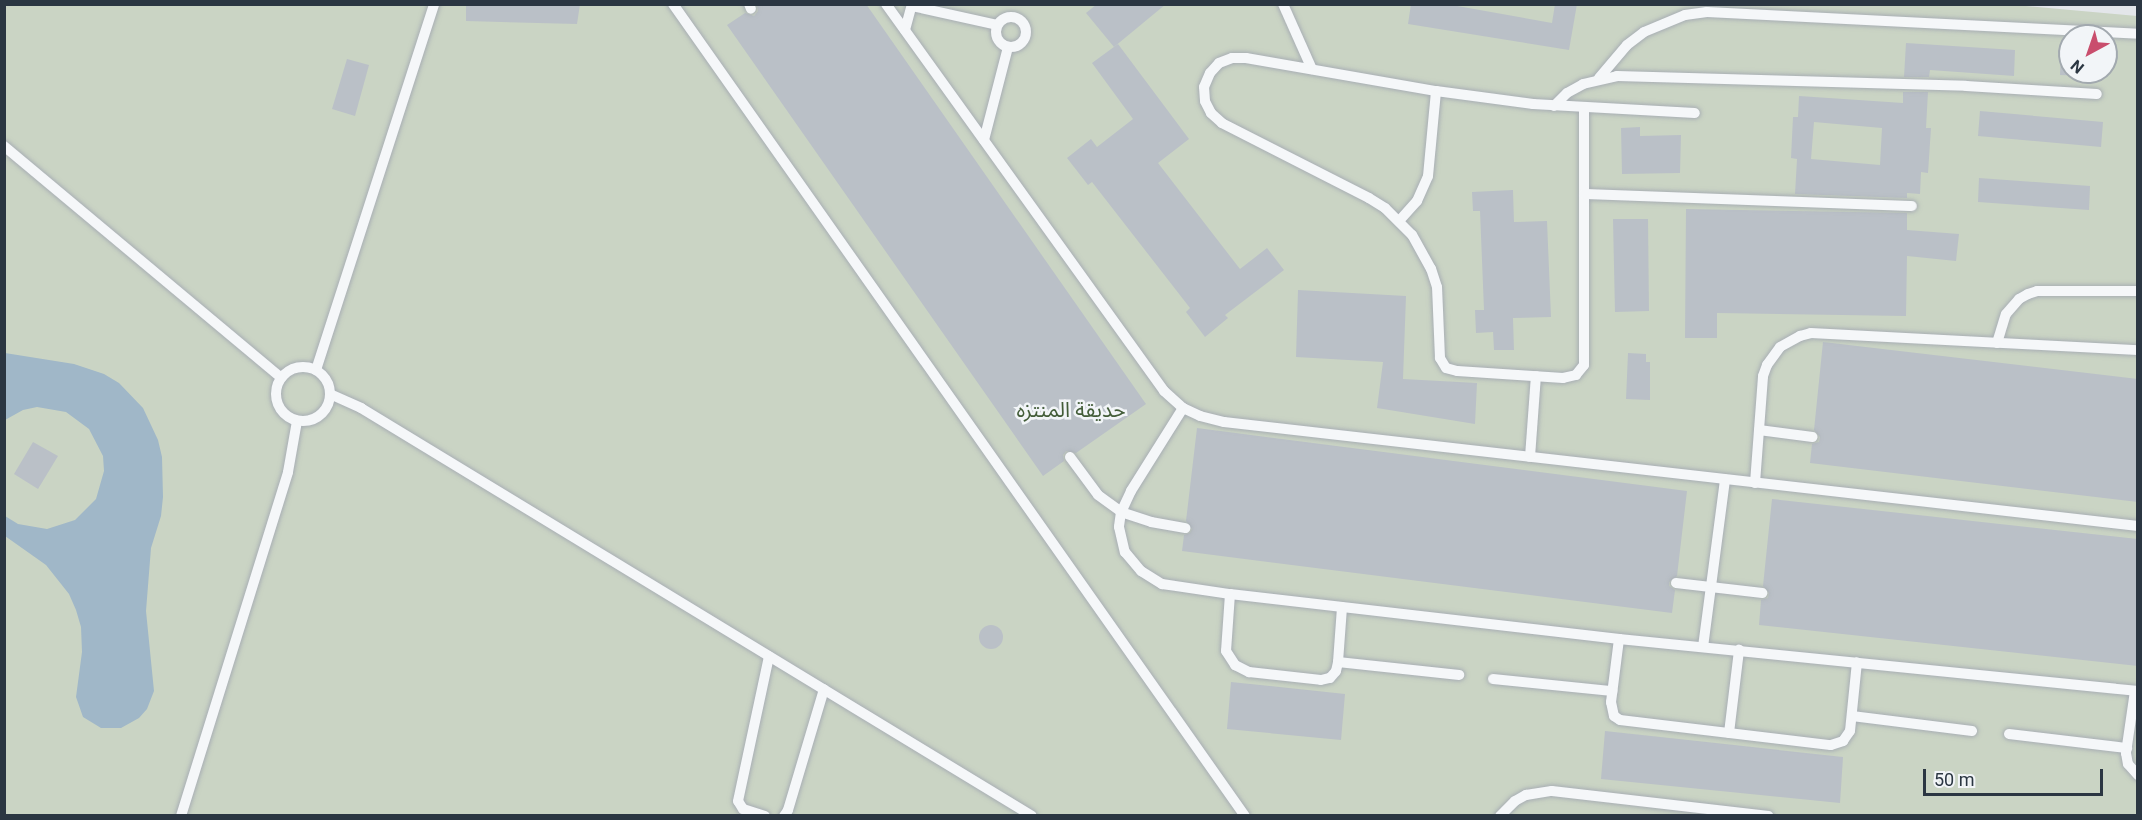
<!DOCTYPE html>
<html>
<head>
<meta charset="utf-8">
<style>
	body { margin:0 }
	#map { position:relative; width:2142px; height:820px; overflow:hidden; background:#e3e6ea; font-family:Roboto,"Noto Sans Arabic",sans-serif }
	div>[style] { position:absolute }
	[style*='--x'] { left:calc(var(--x)*1px); top:calc(var(--y)*1px); width:calc(var(--w)*1px); rotate:calc(var(--a)*1deg) }
	.green>* { inset:0; background:#cad4c4 }
	.water>* { inset:0; background:#a0b7c8 }
	.building>* { inset:0; background:#bac0c7 }
	.round { border-radius:50% }
	.roads { filter:drop-shadow(0 0 2px #a8aeb4) drop-shadow(0 0 2px #a8aeb4) }
	.service>* { height:10px; margin:-5px; padding:0 5px; transform-origin:5px; border-radius:5px; background:#f5f7f9 }
	.service>.ring { margin:-5px; padding:0; box-sizing:content-box; background:none; border:10px solid #f5f7f9; border-radius:50% }
	span { translate:-50% -50%; white-space:nowrap; text-align:center; line-height:1.15; -webkit-text-stroke:5px #f2f5f8; paint-order:stroke }
	.park-label { font-size:21px; color:#435d39 }
	.frame { position:absolute; inset:0; border:6px solid #2b3642; pointer-events:none }
	.north { position:absolute; left:2058px; top:24px; width:60px; height:60px; box-sizing:border-box; background:#f2f5f8; border:2px solid #a2a9af; border-radius:50%; rotate:220deg; font-size:16px; font-weight:700; line-height:24px; text-align:center; color:#2b3642 }
	.north::after { content:''; display:block; margin:auto; width:21px; height:27px; background:#c94e6d; clip-path:polygon(50% 0,100% 100%,50% 72%,0 100%) }
	.scale { position:absolute; left:1923px; top:769px; width:180px; height:27px; box-sizing:border-box; border:3px solid #2b3642; border-top:0; padding-left:8px; font-size:18px; line-height:21px; white-space:nowrap; color:#2b3642; -webkit-text-stroke:4px #f2f5f8; paint-order:stroke }
</style>
</head>
<body>
<div id="map">
	<div class="green">
		<i style="clip-path:polygon(evenodd,2004px 4px,2137px 16px,2137px 815px,5px 816px,5px 5px,2004px 4px,2070px 36px,2106px 36px,2106px 72px,2070px 72px,2070px 36px)"></i>
	</div>
	<div class="water">
		<i style="clip-path:polygon(5px 353px,74px 364px,104px 374px,119px 383px,143px 408px,158px 440px,162px 457px,163px 497px,161px 516px,151px 548px,146px 611px,154px 691px,147px 709px,139px 718px,121px 728px,101px 728px,83px 717px,76px 697px,82px 652px,81px 627px,76px 610px,69px 594px,46px 565px,5px 536px,5px 516px,18px 524px,47px 529px,75px 520px,96px 499px,104px 471px,103px 456px,89px 429px,66px 412px,37px 407px,23px 410px,5px 420px)"></i>
	</div>
	<div class="building">
		<i style="clip-path:polygon(466px 4px,580px 4px,577px 24px,466px 21px)"></i>
		<i style="clip-path:polygon(757px 4px,866px 4px,1146px 404px,1076px 453px,1066px 451px,1063px 455px,1064px 461px,1043px 476px,727px 25px,745px 13px,754px 16px,758px 11px)"></i>
		<i style="clip-path:polygon(1097px 4px,1166px 4px,1114px 47px,1086px 13px)"></i>
		<i style="clip-path:polygon(1411px 4px,1446px 4px,1552px 23px,1555px 4px,1577px 4px,1569px 50px,1408px 24px)"></i>
		<i style="clip-path:polygon(1906px 43px,2015px 50px,2014px 76px,1930px 70px,1929px 77px,1904px 77px)"></i>
		<i style="clip-path:polygon(1118px 44px,1189px 139px,1158px 163px,1240px 269px,1267px 248px,1284px 270px,1225px 315px,1228px 318px,1205px 337px,1186px 312px,1190px 308px,1092px 182px,1088px 185px,1067px 158px,1091px 139px,1097px 147px,1133px 119px,1092px 63px)"></i>
		<i style="clip-path:polygon(2061px 49px,2070px 50px,2070px 72px,2106px 72px,2108px 51px,2107px 77px,2060px 75px)"></i>
		<i style="clip-path:polygon(347px 59px,369px 65px,355px 116px,332px 109px)"></i>
		<i style="clip-path:polygon(evenodd,1903px 92px,1928px 92px,1926px 128px,1931px 128px,1928px 173px,1921px 172px,1920px 194px,1907px 193px,1907px 198px,1795px 194px,1797px 159px,1791px 158px,1793px 117px,1798px 117px,1799px 96px,1903px 103px,1903px 92px,1814px 122px,1882px 128px,1880px 165px,1811px 159px,1814px 122px)"></i>
		<i style="clip-path:polygon(1980px 111px,2103px 122px,2101px 147px,1978px 136px)"></i>
		<i style="clip-path:polygon(1640px 127px,1640px 136px,1681px 135px,1680px 173px,1622px 174px,1621px 128px)"></i>
		<i style="clip-path:polygon(1979px 178px,2090px 186px,2089px 210px,1978px 202px)"></i>
		<i style="clip-path:polygon(1513px 190px,1514px 222px,1547px 221px,1551px 317px,1513px 318px,1514px 350px,1494px 350px,1493px 332px,1476px 333px,1475px 310px,1484px 310px,1480px 211px,1473px 211px,1472px 192px)"></i>
		<i style="clip-path:polygon(1686px 209px,1907px 213px,1907px 230px,1959px 234px,1956px 261px,1907px 256px,1906px 316px,1717px 313px,1717px 338px,1685px 338px)"></i>
		<i style="clip-path:polygon(1613px 219px,1648px 219px,1649px 311px,1615px 312px)"></i>
		<i style="clip-path:polygon(1298px 290px,1406px 296px,1403px 379px,1477px 383px,1475px 424px,1377px 408px,1383px 362px,1296px 357px)"></i>
		<i style="clip-path:polygon(1823px 342px,2138px 379px,2138px 502px,1810px 463px,1812px 444px,1819px 442px,1820px 437px,1814px 430px)"></i>
		<i style="clip-path:polygon(1628px 353px,1646px 354px,1646px 362px,1650px 362px,1650px 400px,1626px 399px)"></i>
		<i style="clip-path:polygon(1197px 428px,1687px 491px,1677px 576px,1669px 582px,1669px 586px,1675px 590px,1672px 613px,1182px 551px,1184px 535px,1190px 533px,1192px 529px,1186px 521px)"></i>
		<i style="clip-path:polygon(33px 442px,58px 456px,38px 489px,14px 474px)"></i>
		<i style="clip-path:polygon(1772px 499px,2138px 539px,2138px 666px,1759px 625px,1761px 600px,1768px 598px,1769px 593px,1763px 586px)"></i>
		<i class="round" style="left:979px;top:625px;width:24px;height:24px"></i>
		<i style="clip-path:polygon(1231px 682px,1345px 694px,1341px 740px,1227px 729px)"></i>
		<i style="clip-path:polygon(1605px 731px,1843px 757px,1840px 803px,1601px 779px)"></i>
	</div>
	<div class="roads">
		<div class="service">
			<i style="--x:673;--y:4;--w:993;--a:54.84"></i>
			<i style="--x:749;--y:4;--w:5;--a:68"></i>
			<i style="--x:886;--y:4;--w:477;--a:54.3"></i>
			<i style="--x:1164;--y:391;--w:25;--a:42"></i>
			<i style="--x:1183;--y:408;--w:19;--a:25"></i>
			<i style="--x:1200;--y:416;--w:25;--a:14"></i>
			<i style="--x:1224;--y:422;--w:920;--a:6.49"></i>
			<i style="--x:1283;--y:4;--w:71;--a:66"></i>
			<i style="--x:912;--y:6;--w:87;--a:12.6"></i>
			<i class="ring" style="left:996px;top:17px;width:20px;height:20px"></i>
			<i style="--x:905;--y:30;--w:27;--a:-75"></i>
			<i style="--x:1599;--y:78;--w:43;--a:-49.7"></i>
			<i style="--x:1627;--y:45;--w:21;--a:-37"></i>
			<i style="--x:1644;--y:32;--w:44;--a:-22.5"></i>
			<i style="--x:1685;--y:15;--w:22;--a:-8"></i>
			<i style="--x:1707;--y:12;--w:432;--a:2.9"></i>
			<i style="--x:1554;--y:106;--w:18;--a:-45"></i>
			<i style="--x:1567;--y:93;--w:18;--a:-29"></i>
			<i style="--x:1583;--y:84;--w:35;--a:-13"></i>
			<i style="--x:1617;--y:76;--w:349;--a:1.6"></i>
			<i style="--x:1966;--y:86;--w:131;--a:3.5"></i>
			<i style="--x:1584;--y:108;--w:257;--a:90"></i>
			<i style="--x:1584;--y:365;--w:13;--a:129"></i>
			<i style="--x:1576;--y:375;--w:13;--a:167"></i>
			<i style="--x:1563;--y:378;--w:106;--a:-176.2"></i>
			<i style="--x:1457;--y:371;--w:11;--a:-165"></i>
			<i style="--x:1446;--y:368;--w:12;--a:-121"></i>
			<i style="--x:1440;--y:358;--w:71;--a:-92.4"></i>
			<i style="--x:1437;--y:287;--w:19;--a:-108"></i>
			<i style="--x:1431;--y:269;--w:39;--a:-119"></i>
			<i style="--x:1412;--y:235;--w:38;--a:-135"></i>
			<i style="--x:1385;--y:208;--w:19;--a:-148"></i>
			<i style="--x:1369;--y:198;--w:165;--a:-153"></i>
			<i style="--x:1222;--y:123;--w:15;--a:-138"></i>
			<i style="--x:1211;--y:113;--w:13;--a:-117"></i>
			<i style="--x:1205;--y:101;--w:14;--a:-94"></i>
			<i style="--x:1204;--y:87;--w:15;--a:-67"></i>
			<i style="--x:1210;--y:73;--w:13;--a:-48"></i>
			<i style="--x:1219;--y:63;--w:14;--a:-21"></i>
			<i style="--x:1232;--y:58;--w:14;--a:0"></i>
			<i style="--x:1246;--y:58;--w:193;--a:9.9"></i>
			<i style="--x:1436;--y:91;--w:98;--a:7.6"></i>
			<i style="--x:1533;--y:104;--w:162;--a:3.2"></i>
			<i style="--x:984;--y:140;--w:96;--a:-75.5"></i>
			<i style="--x:4;--y:146;--w:361;--a:39.9"></i>
			<i style="--x:1584;--y:194;--w:328;--a:2.1"></i>
			<i style="--x:1399;--y:221;--w:27;--a:-48"></i>
			<i style="--x:1417;--y:201;--w:27;--a:-66"></i>
			<i style="--x:1428;--y:176;--w:85;--a:-84.6"></i>
			<i style="--x:1997;--y:343;--w:30;--a:-73"></i>
			<i style="--x:2006;--y:314;--w:20;--a:-49"></i>
			<i style="--x:2019;--y:299;--w:10;--a:-29"></i>
			<i style="--x:2028;--y:294;--w:9;--a:-18"></i>
			<i style="--x:2037;--y:291;--w:101;--a:0"></i>
			<i class="ring" style="left:276px;top:367px;width:44px;height:44px"></i>
			<i style="--x:316;--y:370;--w:385;--a:-72.1"></i>
			<i style="--x:330;--y:394;--w:34;--a:24"></i>
			<i style="--x:361;--y:408;--w:785;--a:31.3"></i>
			<i style="--x:1183;--y:408;--w:98;--a:122.1"></i>
			<i style="--x:1131;--y:491;--w:23;--a:115"></i>
			<i style="--x:1121;--y:512;--w:15;--a:98"></i>
			<i style="--x:1119;--y:527;--w:26;--a:77"></i>
			<i style="--x:1125;--y:552;--w:25;--a:50"></i>
			<i style="--x:1141;--y:571;--w:25;--a:32"></i>
			<i style="--x:1162;--y:584;--w:69;--a:8.4"></i>
			<i style="--x:1230;--y:594;--w:392;--a:6.6"></i>
			<i style="--x:1619;--y:639;--w:522;--a:5.72"></i>
			<i style="--x:1759;--y:430;--w:54;--a:7.4"></i>
			<i style="--x:1070;--y:457;--w:47;--a:53.6"></i>
			<i style="--x:1098;--y:495;--w:29;--a:36"></i>
			<i style="--x:1121;--y:512;--w:32;--a:18"></i>
			<i style="--x:1151;--y:522;--w:35;--a:10"></i>
			<i style="--x:1530;--y:457;--w:81;--a:-85.8"></i>
			<i style="--x:1755;--y:483;--w:107;--a:-85.7"></i>
			<i style="--x:1763;--y:376;--w:12;--a:-70"></i>
			<i style="--x:1767;--y:365;--w:22;--a:-54"></i>
			<i style="--x:1780;--y:347;--w:23;--a:-29"></i>
			<i style="--x:1800;--y:336;--w:11;--a:-15"></i>
			<i style="--x:1811;--y:333;--w:327;--a:3"></i>
			<i style="--x:1676;--y:583;--w:87;--a:6.6"></i>
			<i style="--x:1230;--y:594;--w:57;--a:94"></i>
			<i style="--x:1226;--y:651;--w:17;--a:57"></i>
			<i style="--x:1235;--y:665;--w:16;--a:27"></i>
			<i style="--x:1249;--y:672;--w:72;--a:6.3"></i>
			<i style="--x:1321;--y:680;--w:9;--a:-13"></i>
			<i style="--x:1330;--y:678;--w:9;--a:-49"></i>
			<i style="--x:1336;--y:671;--w:9;--a:-77"></i>
			<i style="--x:1338;--y:662;--w:55;--a:-85.8"></i>
			<i style="--x:1619;--y:639;--w:64;--a:97.2"></i>
			<i style="--x:1611;--y:702;--w:14;--a:78"></i>
			<i style="--x:1614;--y:716;--w:7;--a:34"></i>
			<i style="--x:1620;--y:720;--w:212;--a:6.8"></i>
			<i style="--x:1831;--y:745;--w:13;--a:-18"></i>
			<i style="--x:1843;--y:741;--w:12;--a:-55"></i>
			<i style="--x:1850;--y:731;--w:69;--a:-84.2"></i>
			<i style="--x:1703;--y:647;--w:169;--a:-82.5"></i>
			<i style="--x:1338;--y:662;--w:122;--a:6.1"></i>
			<i style="--x:1493;--y:679;--w:120;--a:5.8"></i>
			<i style="--x:2135;--y:691;--w:63;--a:98.3"></i>
			<i style="--x:2126;--y:753;--w:11;--a:80"></i>
			<i style="--x:2128;--y:764;--w:15;--a:48"></i>
			<i style="--x:1852;--y:716;--w:121;--a:7.1"></i>
			<i style="--x:1729;--y:733;--w:84;--a:-83.1"></i>
			<i style="--x:2009;--y:734;--w:119;--a:6.8"></i>
			<i style="--x:181;--y:816;--w:360;--a:-72.7"></i>
			<i style="--x:288;--y:472;--w:52;--a:-80"></i>
			<i style="--x:765;--y:816;--w:23;--a:-162"></i>
			<i style="--x:743;--y:809;--w:9;--a:-122"></i>
			<i style="--x:738;--y:801;--w:148;--a:-77.9"></i>
			<i style="--x:784;--y:816;--w:7;--a:-56"></i>
			<i style="--x:788;--y:810;--w:126;--a:-73.4"></i>
			<i style="--x:1500;--y:816;--w:21;--a:-45"></i>
			<i style="--x:1515;--y:801;--w:13;--a:-29"></i>
			<i style="--x:1526;--y:795;--w:26;--a:-9"></i>
			<i style="--x:1552;--y:791;--w:218;--a:6.6"></i>
		</div>
	</div>
	<div class="park-label">
		<span style="left:1071px;top:410px">حديقة المنتزه</span>
	</div>
	<div class="frame"></div>
	<div class="north">N</div>
	<div class="scale">50 m</div>
</div>
</body>
</html>
